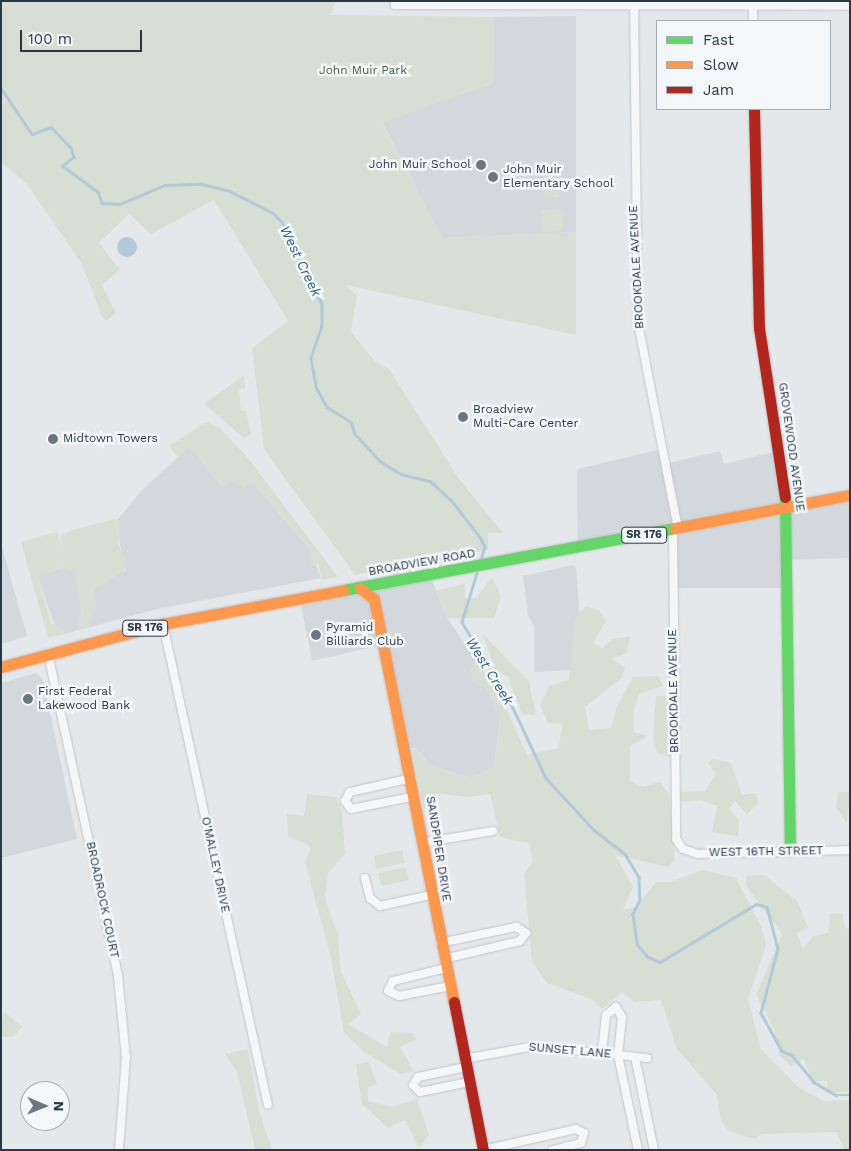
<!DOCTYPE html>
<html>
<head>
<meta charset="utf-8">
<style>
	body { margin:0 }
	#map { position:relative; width:851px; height:1151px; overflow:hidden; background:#e5e8ea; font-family:"Work Sans",sans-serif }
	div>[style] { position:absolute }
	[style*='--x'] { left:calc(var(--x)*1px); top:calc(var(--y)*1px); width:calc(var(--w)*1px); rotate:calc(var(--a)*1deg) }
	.built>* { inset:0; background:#d3d8dd }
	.green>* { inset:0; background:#d7dfd5 }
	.water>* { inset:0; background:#b2cad7 }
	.round { border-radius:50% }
	.stream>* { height:2.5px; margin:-1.25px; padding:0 1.25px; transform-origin:1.25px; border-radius:1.25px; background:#b2cad7 }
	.roads { filter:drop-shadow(0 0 1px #c3c6c8) drop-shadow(0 0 1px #c3c6c8) }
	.street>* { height:8px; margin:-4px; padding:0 4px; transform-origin:4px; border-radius:4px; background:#f4f6f7 }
	.fast>* { height:11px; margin:-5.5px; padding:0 5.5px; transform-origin:5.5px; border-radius:5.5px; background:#63d668 }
	.slow>* { height:11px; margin:-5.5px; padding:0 5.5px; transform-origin:5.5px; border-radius:5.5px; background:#ff974d }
	.jam>* { height:11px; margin:-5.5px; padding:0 5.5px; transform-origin:5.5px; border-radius:5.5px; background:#b3261e }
	.dots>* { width:14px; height:14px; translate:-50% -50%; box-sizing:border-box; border:2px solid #f3f7f9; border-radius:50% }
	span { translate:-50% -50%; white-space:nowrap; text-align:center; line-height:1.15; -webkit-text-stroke:5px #f3f7f9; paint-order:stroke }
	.shield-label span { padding:1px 4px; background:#f3f7f9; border:1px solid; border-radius:4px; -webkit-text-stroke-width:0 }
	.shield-label { font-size:11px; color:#293946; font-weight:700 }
	.park-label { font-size:12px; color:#466335 }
	.poi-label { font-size:12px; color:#293946 }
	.right { translate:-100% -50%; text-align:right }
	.left { translate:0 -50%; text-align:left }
	.street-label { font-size:12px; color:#293946 }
	.water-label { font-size:14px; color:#2f607e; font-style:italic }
	.frame { position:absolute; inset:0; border:2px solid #293946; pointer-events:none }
	.legend { position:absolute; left:656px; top:20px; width:175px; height:90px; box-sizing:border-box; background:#f3f7f9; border:1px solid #a2abb1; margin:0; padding:6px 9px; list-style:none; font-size:15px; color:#293946 }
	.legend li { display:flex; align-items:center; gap:10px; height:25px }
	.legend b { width:25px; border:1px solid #a2abb1 }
	.north { position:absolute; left:20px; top:1081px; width:50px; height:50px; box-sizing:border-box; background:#f3f7f9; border:1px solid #a2abb1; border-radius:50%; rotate:91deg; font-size:14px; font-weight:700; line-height:20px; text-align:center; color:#293946 }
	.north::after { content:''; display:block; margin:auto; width:18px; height:22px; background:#6b767f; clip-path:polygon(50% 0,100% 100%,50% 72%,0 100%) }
	.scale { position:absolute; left:20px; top:30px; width:122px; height:22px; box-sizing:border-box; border:2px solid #293946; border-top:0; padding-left:6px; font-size:15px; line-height:18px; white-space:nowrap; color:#293946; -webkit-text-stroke:4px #f3f7f9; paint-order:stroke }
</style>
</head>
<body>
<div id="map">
	<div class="built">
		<i style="clip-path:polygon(576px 16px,576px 232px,442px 238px,382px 122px,493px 83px,494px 17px)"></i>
		<i style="clip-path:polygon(190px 446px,222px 487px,230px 480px,252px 482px,310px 549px,321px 578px,157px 609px,68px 633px,56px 629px,37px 575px,73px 565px,126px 571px,115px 523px,141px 491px)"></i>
		<i style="clip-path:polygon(662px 449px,665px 464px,720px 451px,724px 464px,777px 451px,787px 507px,850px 495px,850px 558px,788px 560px,788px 588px,673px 588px,672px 530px,578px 548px,577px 469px)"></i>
		<i style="clip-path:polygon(1px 544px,27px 636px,1px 644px)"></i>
		<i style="clip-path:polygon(572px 565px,576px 567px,580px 619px,578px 670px,534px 672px,534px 626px,528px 615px,523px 576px)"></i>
		<i style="clip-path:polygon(432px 580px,447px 618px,478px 662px,470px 670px,486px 688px,500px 719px,494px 767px,471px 778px,430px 765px,416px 748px,400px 749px,377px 646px,312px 661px,301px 605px)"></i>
		<i style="clip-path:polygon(36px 673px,43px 679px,77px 839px,1px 858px,1px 683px)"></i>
	</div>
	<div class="green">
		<i style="clip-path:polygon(1px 1px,336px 1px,330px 15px,494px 17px,493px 83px,382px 123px,442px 238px,576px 232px,576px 335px,346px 285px,357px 296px,351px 332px,375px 361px,389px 369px,459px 479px,503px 533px,488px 533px,488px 550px,355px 575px,264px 449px,252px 348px,288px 321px,214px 200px,151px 234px,129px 214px,99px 243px,120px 270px,102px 285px,116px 313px,106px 321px,102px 317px,82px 264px,26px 183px,1px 162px)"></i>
		<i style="clip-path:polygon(544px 163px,559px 163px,559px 197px,544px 197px)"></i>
		<i style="clip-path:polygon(561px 209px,564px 226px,560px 231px,542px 232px,541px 210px)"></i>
		<i style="clip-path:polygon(244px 375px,245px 388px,239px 389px,241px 411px,246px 410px,251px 434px,244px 438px,204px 404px)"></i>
		<i style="clip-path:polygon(206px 422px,220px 428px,248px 458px,338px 577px,322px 580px,318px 564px,311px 565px,310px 549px,252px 482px,245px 488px,230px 480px,222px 487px,190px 447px,178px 457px,169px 446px)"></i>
		<i style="clip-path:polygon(113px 519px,120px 521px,118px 543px,128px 568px,94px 590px,96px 605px,88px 627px,78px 630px,81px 612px,75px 572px,65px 567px,37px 575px,51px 623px,68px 633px,48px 638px,21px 542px,57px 532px,62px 547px,61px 536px,70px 531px)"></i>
		<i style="clip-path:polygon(492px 577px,501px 597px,494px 618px,447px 618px,436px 591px,465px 583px,465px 599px,476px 598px)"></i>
		<i style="clip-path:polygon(586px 606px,600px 611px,606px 621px,593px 643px,602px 648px,613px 639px,630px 636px,627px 653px,612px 659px,625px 668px,622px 678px,585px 707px,589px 730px,611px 728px,617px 706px,633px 677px,658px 676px,663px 686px,639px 694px,634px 708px,634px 732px,648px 736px,630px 746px,630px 781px,642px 787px,660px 782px,669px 793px,675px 860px,667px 867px,615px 855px,633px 887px,623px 910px,636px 907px,656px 882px,670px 882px,703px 870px,736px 878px,761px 926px,766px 945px,748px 999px,761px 1049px,798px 1087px,824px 1101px,850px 1100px,850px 1150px,845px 1150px,836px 1132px,762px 1134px,754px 1139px,729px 1131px,721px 1121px,717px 1095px,677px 1049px,661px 1000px,634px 1002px,622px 992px,602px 1009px,591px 999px,547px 983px,532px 962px,524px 874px,533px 861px,529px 843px,500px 837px,490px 794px,468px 797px,436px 793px,433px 804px,424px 809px,412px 752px,416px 748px,430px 765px,471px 778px,494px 767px,500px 719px,486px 688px,472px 681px,470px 670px,478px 662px,501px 696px,527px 755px,558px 748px,563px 724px,548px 723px,540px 706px,549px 686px,569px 680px,575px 619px)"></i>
		<i style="clip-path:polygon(483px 634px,529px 681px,536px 715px,522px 714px,508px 677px,495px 670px)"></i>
		<i style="clip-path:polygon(656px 696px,666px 696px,678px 727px,669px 757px,657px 753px,653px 737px)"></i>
		<i style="clip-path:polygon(713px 759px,731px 763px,742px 795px,756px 793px,758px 804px,747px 814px,735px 801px,729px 809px,739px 820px,738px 836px,712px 832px,717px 806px,701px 800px,681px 802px,680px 792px,705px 791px,716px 774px,708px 763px)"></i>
		<i style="clip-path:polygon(838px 792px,850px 792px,847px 824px,836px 807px)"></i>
		<i style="clip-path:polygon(307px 794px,337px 797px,342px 810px,345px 854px,328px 873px,325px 898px,338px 935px,341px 972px,361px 1014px,348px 1024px,387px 1047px,390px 1032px,412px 1033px,417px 1039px,400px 1047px,414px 1071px,401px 1074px,364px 1052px,344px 1033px,331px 958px,305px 862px,311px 847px,288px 836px,287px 814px,304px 816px)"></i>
		<i style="clip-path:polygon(402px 850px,405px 863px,376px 869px,374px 856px)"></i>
		<i style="clip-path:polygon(406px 867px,409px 880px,381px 886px,378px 873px)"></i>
		<i style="clip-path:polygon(764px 875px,798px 902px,808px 928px,797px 933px,803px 949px,813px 936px,828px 933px,830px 914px,843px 913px,845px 929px,850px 926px,848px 1092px,826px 1093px,828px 1081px,812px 1081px,804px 1059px,791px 1066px,779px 1055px,775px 1031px,756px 995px,782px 934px,746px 886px,746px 876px)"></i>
		<i style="clip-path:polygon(4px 1011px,22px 1027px,13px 1037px,1px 1037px)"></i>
		<i style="clip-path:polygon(248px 1049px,259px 1111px,272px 1150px,255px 1150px,237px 1072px,225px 1054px)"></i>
		<i style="clip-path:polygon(369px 1062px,377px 1084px,368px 1087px,368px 1101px,392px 1107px,417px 1099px,429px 1135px,419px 1148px,405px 1120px,388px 1128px,362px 1104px,356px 1064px)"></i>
	</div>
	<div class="water">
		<i class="round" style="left:117px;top:237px;width:20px;height:20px"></i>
	</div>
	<div class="stream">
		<i style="--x:1;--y:88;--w:55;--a:56"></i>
		<i style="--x:32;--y:134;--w:20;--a:-20"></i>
		<i style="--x:51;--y:127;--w:29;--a:46"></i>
		<i style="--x:71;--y:148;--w:9;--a:72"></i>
		<i style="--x:74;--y:157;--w:14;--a:141"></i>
		<i style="--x:63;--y:166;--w:44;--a:36.6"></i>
		<i style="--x:98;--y:192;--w:12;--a:70"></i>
		<i style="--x:102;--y:203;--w:18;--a:3"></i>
		<i style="--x:120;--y:204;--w:49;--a:-22.9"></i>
		<i style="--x:165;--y:185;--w:37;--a:-2"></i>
		<i style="--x:202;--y:184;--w:29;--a:14"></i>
		<i style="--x:230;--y:191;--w:48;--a:27.1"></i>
		<i style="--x:273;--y:213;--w:13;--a:45"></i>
		<i style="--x:282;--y:222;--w:91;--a:64"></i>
		<i style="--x:322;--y:304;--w:22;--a:90"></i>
		<i style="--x:322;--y:326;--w:34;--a:109"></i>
		<i style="--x:311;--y:358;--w:29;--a:80"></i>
		<i style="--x:316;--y:387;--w:23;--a:61"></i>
		<i style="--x:327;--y:407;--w:28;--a:32"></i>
		<i style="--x:351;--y:422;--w:13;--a:72"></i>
		<i style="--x:355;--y:434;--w:37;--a:47"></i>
		<i style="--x:380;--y:461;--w:25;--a:32"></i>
		<i style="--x:401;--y:474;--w:30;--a:14"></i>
		<i style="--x:430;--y:481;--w:30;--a:42"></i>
		<i style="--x:452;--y:501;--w:46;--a:52.1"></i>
		<i style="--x:480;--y:537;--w:11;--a:63"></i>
		<i style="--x:485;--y:547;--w:14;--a:107"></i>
		<i style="--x:478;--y:570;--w:54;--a:107.1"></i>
		<i style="--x:462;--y:622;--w:102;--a:59.4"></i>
		<i style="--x:514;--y:710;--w:75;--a:64.8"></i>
		<i style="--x:546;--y:778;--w:69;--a:47.3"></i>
		<i style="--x:593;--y:829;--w:41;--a:38"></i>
		<i style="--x:625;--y:854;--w:27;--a:59"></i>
		<i style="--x:639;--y:877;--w:23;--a:88"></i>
		<i style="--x:640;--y:900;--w:16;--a:117"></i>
		<i style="--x:633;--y:914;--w:30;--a:82"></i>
		<i style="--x:637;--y:944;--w:17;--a:50"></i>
		<i style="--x:648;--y:957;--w:13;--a:23"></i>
		<i style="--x:660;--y:962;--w:112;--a:-31.1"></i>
		<i style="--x:756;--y:904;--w:11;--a:15"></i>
		<i style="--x:767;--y:907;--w:43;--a:75.3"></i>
		<i style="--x:778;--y:949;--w:66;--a:104.9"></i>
		<i style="--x:761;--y:1013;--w:43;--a:61.1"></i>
		<i style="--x:782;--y:1051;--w:11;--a:22"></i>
		<i style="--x:792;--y:1055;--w:35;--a:51"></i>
		<i style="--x:814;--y:1082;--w:26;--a:31"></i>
		<i style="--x:836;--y:1095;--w:14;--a:0"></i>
	</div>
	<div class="roads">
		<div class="street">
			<i style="--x:395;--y:1;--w:4;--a:90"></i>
			<i style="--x:395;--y:5;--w:455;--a:0.1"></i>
			<i style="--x:634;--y:1;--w:322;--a:89.3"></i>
			<i style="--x:638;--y:323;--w:210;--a:79"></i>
			<i style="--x:753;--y:1;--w:20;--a:90"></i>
			<i style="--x:673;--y:530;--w:309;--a:89.4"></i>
			<i style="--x:676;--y:839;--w:12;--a:55"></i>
			<i style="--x:683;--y:849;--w:16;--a:18"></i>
			<i style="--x:698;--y:854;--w:152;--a:-1.5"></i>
			<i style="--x:163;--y:624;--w:492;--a:77.7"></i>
			<i style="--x:48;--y:654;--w:330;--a:77.7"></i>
			<i style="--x:118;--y:976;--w:81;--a:84.4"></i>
			<i style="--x:126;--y:1057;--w:93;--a:94.3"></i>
			<i style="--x:412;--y:778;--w:64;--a:167.3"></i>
			<i style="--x:350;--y:792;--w:10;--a:119"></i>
			<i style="--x:345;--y:801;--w:10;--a:53"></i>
			<i style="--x:351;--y:809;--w:66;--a:-11.3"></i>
			<i style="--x:422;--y:843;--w:72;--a:-9.6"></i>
			<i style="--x:365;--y:878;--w:21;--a:76"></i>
			<i style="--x:370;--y:898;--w:13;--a:39"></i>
			<i style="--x:380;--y:906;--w:51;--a:-12.4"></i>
			<i style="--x:440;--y:943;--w:78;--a:-11.9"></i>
			<i style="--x:516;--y:927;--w:12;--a:31"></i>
			<i style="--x:526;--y:933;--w:10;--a:127"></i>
			<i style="--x:520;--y:941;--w:78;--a:166.7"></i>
			<i style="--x:446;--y:968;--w:55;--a:166.2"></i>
			<i style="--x:393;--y:981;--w:11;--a:117"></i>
			<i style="--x:388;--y:991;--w:12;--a:24"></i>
			<i style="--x:399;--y:996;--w:52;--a:-11.1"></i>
			<i style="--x:602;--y:1053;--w:38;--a:-84"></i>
			<i style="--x:606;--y:1015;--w:13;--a:-39"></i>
			<i style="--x:616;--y:1007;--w:12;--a:59"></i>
			<i style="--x:622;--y:1017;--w:38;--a:96"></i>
			<i style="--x:618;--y:1055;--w:97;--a:78.1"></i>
			<i style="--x:635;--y:1057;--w:95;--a:78.5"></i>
			<i style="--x:464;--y:1059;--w:71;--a:-10.5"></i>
			<i style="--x:534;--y:1046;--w:114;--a:6.1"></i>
			<i style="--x:466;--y:1067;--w:49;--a:168.2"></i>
			<i style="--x:418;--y:1077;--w:9;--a:122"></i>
			<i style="--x:413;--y:1085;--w:10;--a:45"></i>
			<i style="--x:420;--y:1092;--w:50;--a:-11.5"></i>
			<i style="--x:483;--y:1150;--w:95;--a:-12.7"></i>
			<i style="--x:576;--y:1129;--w:9;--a:27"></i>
			<i style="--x:584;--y:1133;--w:10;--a:107"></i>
			<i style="--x:581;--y:1143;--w:30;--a:166"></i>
		</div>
		<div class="fast">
			<i style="--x:785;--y:497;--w:354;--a:89.2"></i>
			<i style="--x:344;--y:590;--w:337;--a:-10.6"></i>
		</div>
		<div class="slow">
			<i style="--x:675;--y:528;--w:178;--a:-10.7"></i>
			<i style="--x:360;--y:588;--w:18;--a:38"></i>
			<i style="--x:374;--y:599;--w:411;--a:78.8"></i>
			<i style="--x:1;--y:667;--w:168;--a:-14.9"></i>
			<i style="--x:163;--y:624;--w:184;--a:-10.6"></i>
		</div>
		<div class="jam">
			<i style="--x:754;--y:109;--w:219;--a:88.7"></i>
			<i style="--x:759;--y:328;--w:171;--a:81.3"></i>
			<i style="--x:454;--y:1002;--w:151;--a:78.9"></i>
		</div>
	</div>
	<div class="dots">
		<i style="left:481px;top:165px;background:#6b767f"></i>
		<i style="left:493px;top:177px;background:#6b767f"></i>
		<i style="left:463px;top:417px;background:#6b767f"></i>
		<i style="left:53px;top:439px;background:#6b767f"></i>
		<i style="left:316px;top:635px;background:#6b767f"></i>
		<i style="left:28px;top:699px;background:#6b767f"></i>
	</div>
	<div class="shield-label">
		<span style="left:644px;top:535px">SR 176</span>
		<span style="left:145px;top:628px">SR 176</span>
	</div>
	<div class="park-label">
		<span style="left:363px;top:71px">John Muir Park</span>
	</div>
	<div class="poi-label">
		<span class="right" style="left:471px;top:165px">John Muir School</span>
		<span class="left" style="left:503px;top:177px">John Muir<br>Elementary School</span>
		<span class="left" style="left:473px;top:417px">Broadview<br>Multi-Care Center</span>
		<span class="left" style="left:63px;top:439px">Midtown Towers</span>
		<span class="left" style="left:326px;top:635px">Pyramid<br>Billiards Club</span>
		<span class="left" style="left:38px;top:699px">First Federal<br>Lakewood Bank</span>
	</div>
	<div class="street-label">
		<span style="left:637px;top:267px;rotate:-93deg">BROOKDALE AVENUE</span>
		<span style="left:791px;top:447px;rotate:82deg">GROVEWOOD AVENUE</span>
		<span style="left:422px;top:563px;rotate:-10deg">BROADVIEW ROAD</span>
		<span style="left:674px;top:691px;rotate:-91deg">BROOKDALE AVENUE</span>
		<span style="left:438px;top:849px;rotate:81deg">SANDPIPER DRIVE</span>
		<span style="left:766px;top:852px;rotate:-1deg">WEST 16TH STREET</span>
		<span style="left:215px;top:865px;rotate:78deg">O'MALLEY DRIVE</span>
		<span style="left:102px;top:900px;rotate:78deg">BROADROCK COURT</span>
		<span style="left:570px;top:1051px;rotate:5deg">SUNSET LANE</span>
	</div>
	<div class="water-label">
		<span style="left:301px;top:261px;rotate:64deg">West Creek</span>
		<span style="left:490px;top:671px;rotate:58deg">West Creek</span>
	</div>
	<div class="frame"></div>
	<ul class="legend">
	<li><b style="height:6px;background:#63d668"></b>Fast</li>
	<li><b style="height:6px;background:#ff974d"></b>Slow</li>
	<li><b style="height:6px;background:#b3261e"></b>Jam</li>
	</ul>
	<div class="north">N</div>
	<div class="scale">100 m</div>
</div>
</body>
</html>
